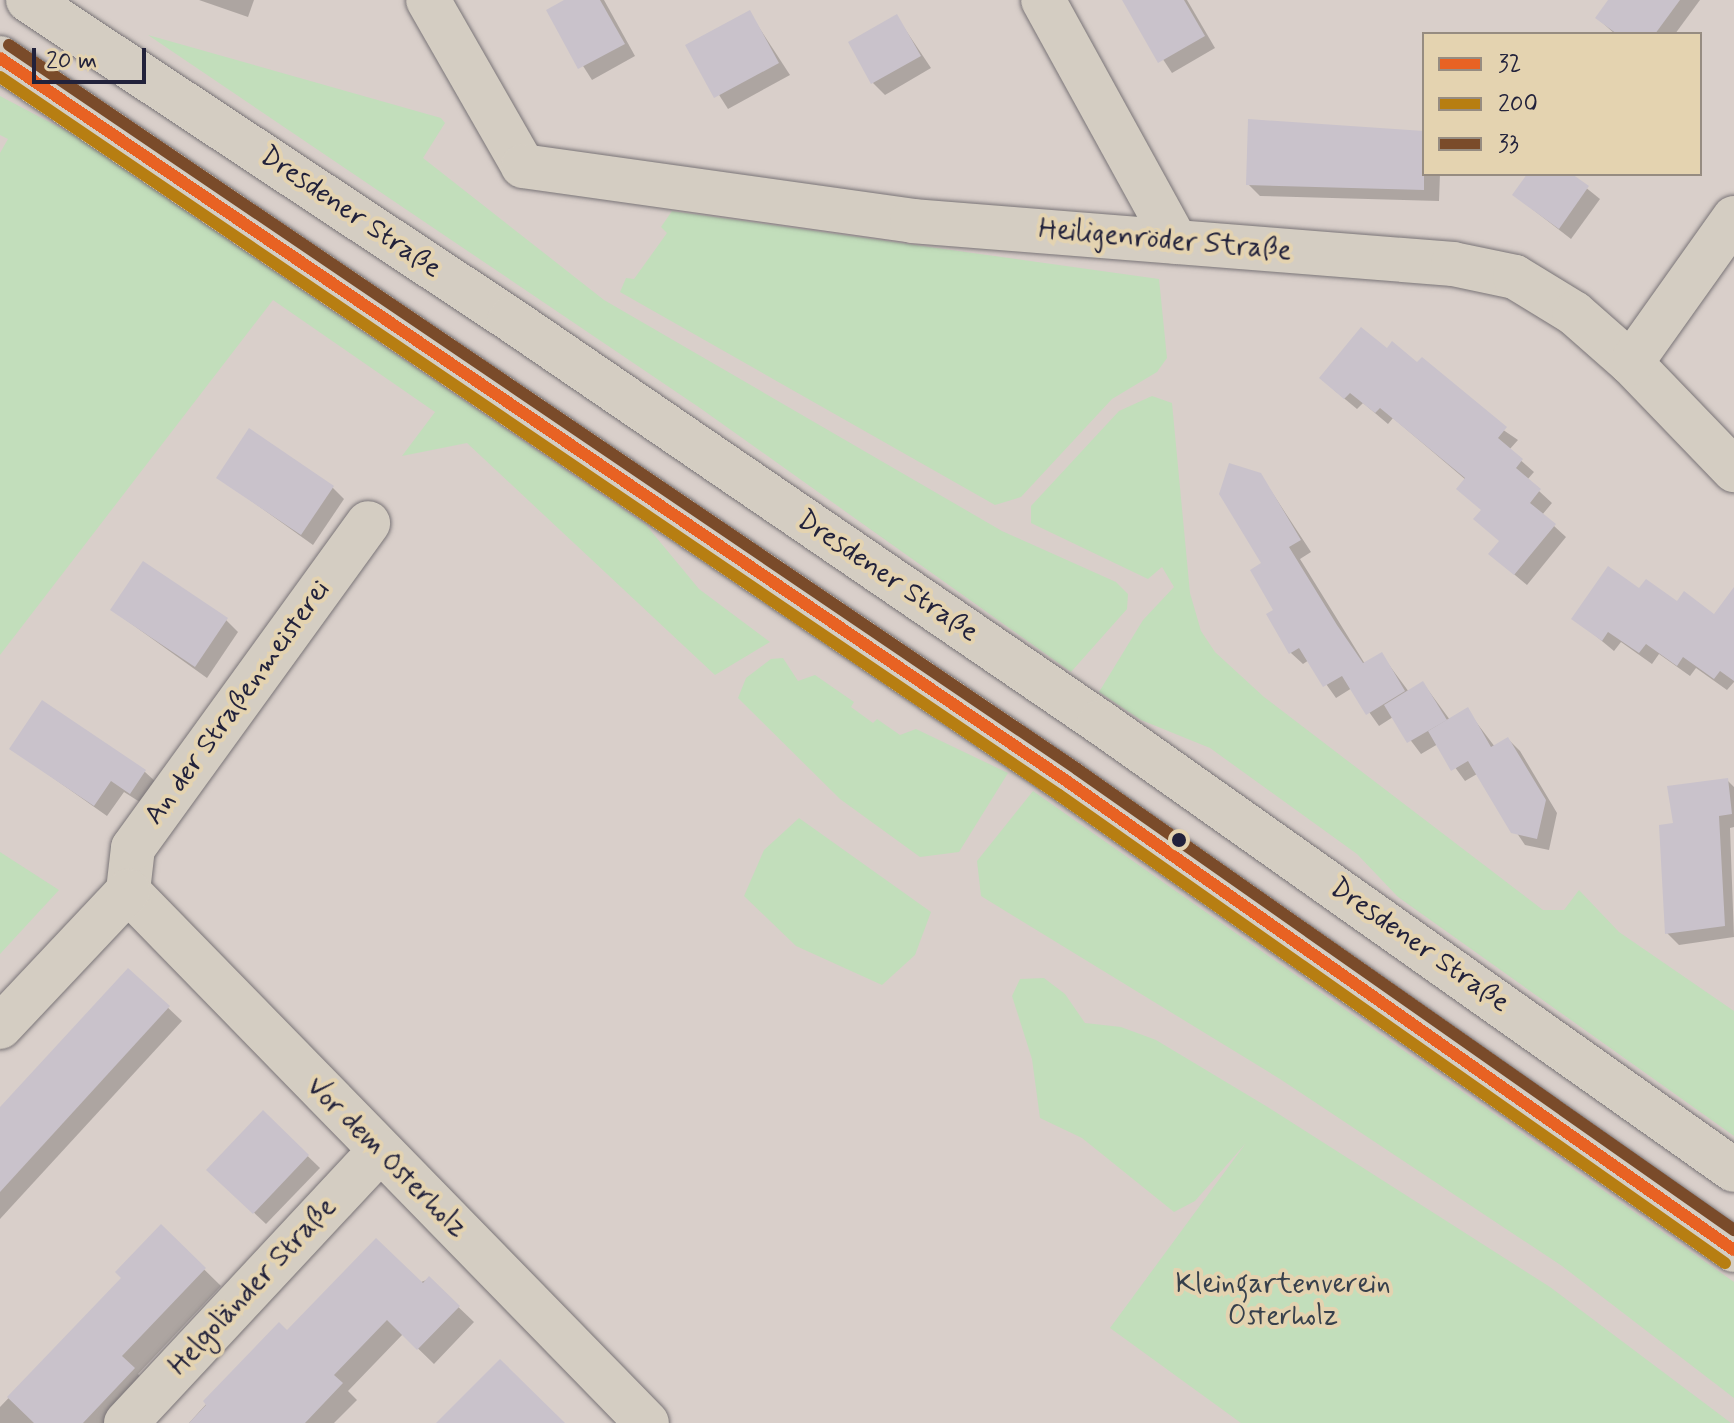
<!DOCTYPE html>
<html>
<head>
<meta charset="utf-8">
<style>
	body { margin:0 }
	#map { position:relative; width:1734px; height:1423px; overflow:hidden; background:#d9cfca; font-family:Mynerve,sans-serif }
	div>[style] { position:absolute }
	[style*='--x'] { left:calc(var(--x)*1px); top:calc(var(--y)*1px); width:calc(var(--w)*1px); rotate:calc(var(--a)*1deg) }
	.green>* { inset:0; background:#c2debb }
	.shadow>* { inset:0; background:#0003 }
	.building>* { inset:0; background:#c9c2cb }
	.roads { filter:drop-shadow(0 0 2px #797477) drop-shadow(0 0 2px #797477) }
	.street>* { height:44px; margin:-22px; padding:0 22px; transform-origin:22px; border-radius:22px; background:#d4cdc2 }
	.primary>* { height:44px; margin:-22px; padding:0 22px; transform-origin:22px; border-radius:22px; background:#d4cdc2 }
	.bus-1>* { height:12px; margin:-6px; padding:0 6px; transform-origin:6px; border-radius:6px; background:#e86223 }
	.bus-2>* { height:12px; margin:-6px; padding:0 6px; transform-origin:6px; border-radius:6px; background:#b77e12 }
	.bus-3>* { height:12px; margin:-6px; padding:0 6px; transform-origin:6px; border-radius:6px; background:#7a4b2a }
	.dots>* { width:22px; height:22px; translate:-50% -50%; box-sizing:border-box; border:4px solid #e4d3b0; border-radius:50% }
	span { translate:-50% -50%; white-space:nowrap; text-align:center; line-height:1.15; -webkit-text-stroke:8px #e4d3b0; paint-order:stroke }
	.street-label { font-size:28px; color:#22223b }
	.park-label { font-size:28px; color:#37404c }
	.legend { position:absolute; left:1422px; top:32px; width:280px; height:144px; box-sizing:border-box; background:#e4d3b0; border:2px solid #968c81; margin:0; padding:10px 14px; list-style:none; font-size:24px; color:#22223b }
	.legend li { display:flex; align-items:center; gap:16px; height:40px }
	.legend b { width:40px; border:2px solid #968c81 }
	.scale { position:absolute; left:32px; top:48px; width:114px; height:36px; box-sizing:border-box; border:4px solid #22223b; border-top:0; padding-left:10px; font-size:24px; line-height:28px; white-space:nowrap; color:#22223b; -webkit-text-stroke:6px #e4d3b0; paint-order:stroke }
</style>
</head>
<body>
<div id="map">
	<div class="green">
		<i style="clip-path:polygon(148px 35px,441px 118px,445px 123px,423px 158px,604px 300px,1002px 531px,1116px 582px,1128px 594px,1127px 609px,1071px 672px,700px 408px)"></i>
		<i style="clip-path:polygon(0 96px,74px 135px,646px 525px,699px 589px,770px 642px,715px 675px,467px 443px,402px 456px,435px 412px,273px 300px,0 655px,0 153px,8px 139px,0 135px)"></i>
		<i style="clip-path:polygon(672px 211px,1159px 279px,1167px 358px,1157px 372px,1112px 399px,1021px 497px,995px 505px,620px 292px,626px 278px,634px 279px,667px 233px,661px 227px)"></i>
		<i style="clip-path:polygon(1152px 396px,1172px 403px,1190px 593px,1201px 631px,1215px 652px,1264px 697px,1543px 910px,1564px 910px,1579px 890px,1619px 932px,1734px 1011px,1734px 1136px,1398px 897px,1357px 854px,1210px 748px,1141px 720px,1099px 692px,1143px 620px,1174px 587px,1162px 567px,1148px 579px,1031px 523px,1031px 506px,1119px 411px)"></i>
		<i style="clip-path:polygon(783px 658px,798px 681px,815px 675px,854px 702px,851px 707px,873px 723px,877px 719px,900px 735px,916px 729px,1008px 773px,959px 852px,920px 857px,840px 799px,738px 698px,746px 678px,771px 659px)"></i>
		<i style="clip-path:polygon(1033px 791px,1734px 1282px,1734px 1398px,1562px 1266px,1280px 1079px,981px 896px,977px 861px)"></i>
		<i style="clip-path:polygon(799px 818px,931px 912px,915px 955px,882px 985px,796px 946px,744px 896px,764px 850px)"></i>
		<i style="clip-path:polygon(0 852px,59px 890px,0 954px)"></i>
		<i style="clip-path:polygon(1044px 978px,1065px 994px,1085px 1023px,1121px 1027px,1156px 1040px,1266px 1106px,1550px 1287px,1731px 1423px,1241px 1423px,1110px 1328px,1246px 1143px,1195px 1201px,1174px 1212px,1082px 1138px,1040px 1118px,1032px 1059px,1012px 996px,1020px 979px)"></i>
	</div>
	<div class="shadow">
		<i style="clip-path:polygon(199px 0,254px 0,248px 17px)"></i>
		<i style="clip-path:polygon(568px 0,604px 0,635px 56px,592px 80px,548px 11px)"></i>
		<i style="clip-path:polygon(1124px 0,1187px 0,1215px 48px,1172px 73px)"></i>
		<i style="clip-path:polygon(1610px 0,1700px 0,1675px 34px,1615px 34px,1597px 18px)"></i>
		<i style="clip-path:polygon(749px 12px,790px 75px,728px 109px,688px 46px)"></i>
		<i style="clip-path:polygon(897px 17px,931px 68px,885px 95px,873px 83px)"></i>
		<i style="clip-path:polygon(1424px 133px,1424px 174px,1440px 174px,1439px 201px,1260px 196px,1248px 184px)"></i>
		<i style="clip-path:polygon(1529px 174px,1569px 174px,1600px 199px,1571px 239px,1514px 195px)"></i>
		<i style="clip-path:polygon(1387px 351px,1518px 440px,1509px 450px,1534px 472px,1527px 480px,1552px 503px,1542px 515px,1566px 537px,1527px 585px,1503px 565px,1501px 542px,1466px 480px,1393px 418px,1388px 424px,1363px 403px,1357px 409px,1334px 390px)"></i>
		<i style="clip-path:polygon(1260px 474px,1311px 552px,1300px 559px,1365px 664px,1381px 654px,1409px 692px,1423px 683px,1450px 720px,1467px 710px,1495px 747px,1508px 739px,1520px 751px,1557px 813px,1549px 850px,1525px 845px,1477px 774px,1465px 781px,1438px 744px,1421px 754px,1393px 717px,1379px 726px,1352px 688px,1336px 698px,1309px 660px,1303px 664px,1291px 653px,1264px 564px)"></i>
		<i style="clip-path:polygon(218px 477px,332px 487px,344px 499px,313px 545px)"></i>
		<i style="clip-path:polygon(1640px 591px,1715px 616px,1734px 617px,1734px 682px,1727px 690px,1696px 668px,1690px 676px,1659px 654px,1652px 664px,1621px 642px,1614px 651px,1574px 618px)"></i>
		<i style="clip-path:polygon(112px 610px,226px 620px,238px 632px,207px 678px)"></i>
		<i style="clip-path:polygon(12px 749px,145px 772px,157px 783px,143px 804px,124px 792px,107px 816px)"></i>
		<i style="clip-path:polygon(1727px 780px,1734px 787px,1734px 827px,1730px 828px,1734px 937px,1679px 945px,1667px 933px,1675px 824px)"></i>
		<i style="clip-path:polygon(128px 970px,182px 1021px,0 1219px,0 1110px)"></i>
		<i style="clip-path:polygon(263px 1113px,320px 1168px,266px 1224px,209px 1170px)"></i>
		<i style="clip-path:polygon(161px 1227px,221px 1286px,138px 1374px,150px 1387px,116px 1423px,0 1423px,0 1407px,123px 1278px)"></i>
		<i style="clip-path:polygon(429px 1279px,474px 1322px,434px 1364px,403px 1334px,348px 1391px,357px 1400px,334px 1423px,189px 1423px,279px 1324px,287px 1333px)"></i>
	</div>
	<div class="building">
		<i style="clip-path:polygon(564px 0,600px 0,625px 44px,578px 69px,546px 10px)"></i>
		<i style="clip-path:polygon(1122px 0,1184px 0,1205px 36px,1158px 63px)"></i>
		<i style="clip-path:polygon(1608px 0,1680px 0,1655px 34px,1617px 34px,1595px 18px)"></i>
		<i style="clip-path:polygon(750px 10px,779px 63px,714px 98px,685px 45px)"></i>
		<i style="clip-path:polygon(897px 14px,921px 56px,871px 84px,848px 42px)"></i>
		<i style="clip-path:polygon(1248px 119px,1424px 131px,1424px 190px,1246px 185px)"></i>
		<i style="clip-path:polygon(1527px 174px,1572px 174px,1589px 186px,1559px 229px,1512px 195px)"></i>
		<i style="clip-path:polygon(1361px 327px,1387px 348px,1392px 341px,1417px 362px,1422px 357px,1507px 427px,1498px 438px,1523px 459px,1516px 468px,1541px 489px,1530px 503px,1556px 524px,1514px 575px,1488px 554px,1499px 541px,1473px 519px,1481px 510px,1456px 489px,1465px 478px,1380px 408px,1375px 413px,1350px 393px,1344px 399px,1319px 378px)"></i>
		<i style="clip-path:polygon(249px 428px,334px 486px,301px 535px,216px 478px)"></i>
		<i style="clip-path:polygon(1229px 463px,1261px 473px,1301px 540px,1289px 547px,1337px 625px,1363px 663px,1382px 652px,1405px 691px,1366px 715px,1342px 676px,1323px 687px,1299px 648px,1289px 654px,1266px 614px,1273px 610px,1250px 570px,1261px 563px,1219px 494px)"></i>
		<i style="clip-path:polygon(143px 561px,228px 618px,195px 667px,110px 610px)"></i>
		<i style="clip-path:polygon(1608px 566px,1639px 588px,1646px 579px,1677px 601px,1684px 591px,1714px 614px,1734px 587px,1734px 681px,1720px 671px,1714px 679px,1683px 657px,1677px 666px,1646px 644px,1639px 653px,1608px 632px,1602px 641px,1571px 619px)"></i>
		<i style="clip-path:polygon(1423px 681px,1447px 720px,1407px 743px,1384px 705px)"></i>
		<i style="clip-path:polygon(42px 700px,146px 770px,130px 794px,111px 781px,94px 806px,9px 749px)"></i>
		<i style="clip-path:polygon(1468px 707px,1491px 747px,1508px 737px,1546px 800px,1537px 839px,1511px 833px,1468px 761px,1451px 771px,1428px 731px)"></i>
		<i style="clip-path:polygon(1728px 778px,1732px 814px,1719px 816px,1725px 926px,1665px 934px,1659px 825px,1673px 823px,1667px 786px)"></i>
		<i style="clip-path:polygon(128px 968px,170px 1006px,0 1192px,0 1107px)"></i>
		<i style="clip-path:polygon(263px 1110px,309px 1155px,253px 1214px,206px 1170px)"></i>
		<i style="clip-path:polygon(161px 1224px,206px 1268px,122px 1356px,135px 1368px,83px 1423px,34px 1423px,7px 1397px,121px 1278px,115px 1272px)"></i>
		<i style="clip-path:polygon(376px 1238px,423px 1283px,429px 1276px,460px 1306px,417px 1350px,387px 1320px,334px 1375px,343px 1383px,305px 1423px,189px 1423px,206px 1405px,203px 1401px,279px 1322px,287px 1330px)"></i>
		<i style="clip-path:polygon(500px 1359px,565px 1423px,436px 1423px)"></i>
	</div>
	<div class="roads">
		<div class="street">
			<i style="--x:428;--y:0;--w:191;--a:60.2"></i>
			<i style="--x:523;--y:166;--w:393;--a:8"></i>
			<i style="--x:912;--y:221;--w:543;--a:4.54"></i>
			<i style="--x:1453;--y:264;--w:63;--a:11.8"></i>
			<i style="--x:1515;--y:277;--w:69;--a:31.4"></i>
			<i style="--x:1574;--y:313;--w:76;--a:41.3"></i>
			<i style="--x:1631;--y:363;--w:149;--a:46.1"></i>
			<i style="--x:1043;--y:0;--w:276;--a:61.2"></i>
			<i style="--x:1631;--y:363;--w:178;--a:-54.6"></i>
			<i style="--x:128;--y:891;--w:743;--a:45.71"></i>
			<i style="--x:128;--y:891;--w:43;--a:-83.4"></i>
			<i style="--x:133;--y:848;--w:401;--a:-54.1"></i>
			<i style="--x:0;--y:1027;--w:187;--a:-46.7"></i>
			<i style="--x:126;--y:1423;--w:372;--a:-47"></i>
		</div>
		<div class="primary">
			<i style="--x:28;--y:0;--w:578;--a:33.5"></i>
			<i style="--x:510;--y:319;--w:714;--a:34.34"></i>
			<i style="--x:1100;--y:722;--w:776;--a:35.25"></i>
			<i style="--x:0;--y:58;--w:1290;--a:34.13"></i>
			<i style="--x:1068;--y:782;--w:814;--a:35.1"></i>
		</div>
	</div>
	<div class="bus-1">
		<i style="--x:0;--y:58;--w:1290;--a:34.13"></i>
		<i style="--x:1068;--y:782;--w:814;--a:35.1"></i>
	</div>
	<div class="bus-2">
		<i style="--x:0;--y:77;--w:1279;--a:34.14"></i>
		<i style="--x:1059;--y:795;--w:814;--a:35.1"></i>
	</div>
	<div class="bus-3">
		<i style="--x:9;--y:45;--w:1290;--a:34.13"></i>
		<i style="--x:1077;--y:769;--w:803;--a:35.06"></i>
	</div>
	<div class="dots">
		<i style="left:1179px;top:840px;background:#22223b"></i>
	</div>
	<div class="street-label">
		<span style="left:350px;top:213px;rotate:34deg">Dresdener Straße</span>
		<span style="left:1165px;top:241px;rotate:5deg">Heiligenröder Straße</span>
		<span style="left:887px;top:577px;rotate:34deg">Dresdener Straße</span>
		<span style="left:238px;top:703px;rotate:-54deg">An der Straßenmeisterei</span>
		<span style="left:1419px;top:946px;rotate:35deg">Dresdener Straße</span>
		<span style="left:386px;top:1158px;rotate:45deg">Vor dem Osterholz</span>
		<span style="left:253px;top:1287px;rotate:-47deg">Helgoländer Straße</span>
	</div>
	<div class="park-label">
		<span style="left:1283px;top:1301px">Kleingartenverein<br>Osterholz</span>
	</div>
	<ul class="legend">
	<li><b style="height:10px;background:#e86223"></b>32</li>
	<li><b style="height:10px;background:#b77e12"></b>200</li>
	<li><b style="height:10px;background:#7a4b2a"></b>33</li>
	</ul>
	<div class="scale">20 m</div>
</div>
</body>
</html>
